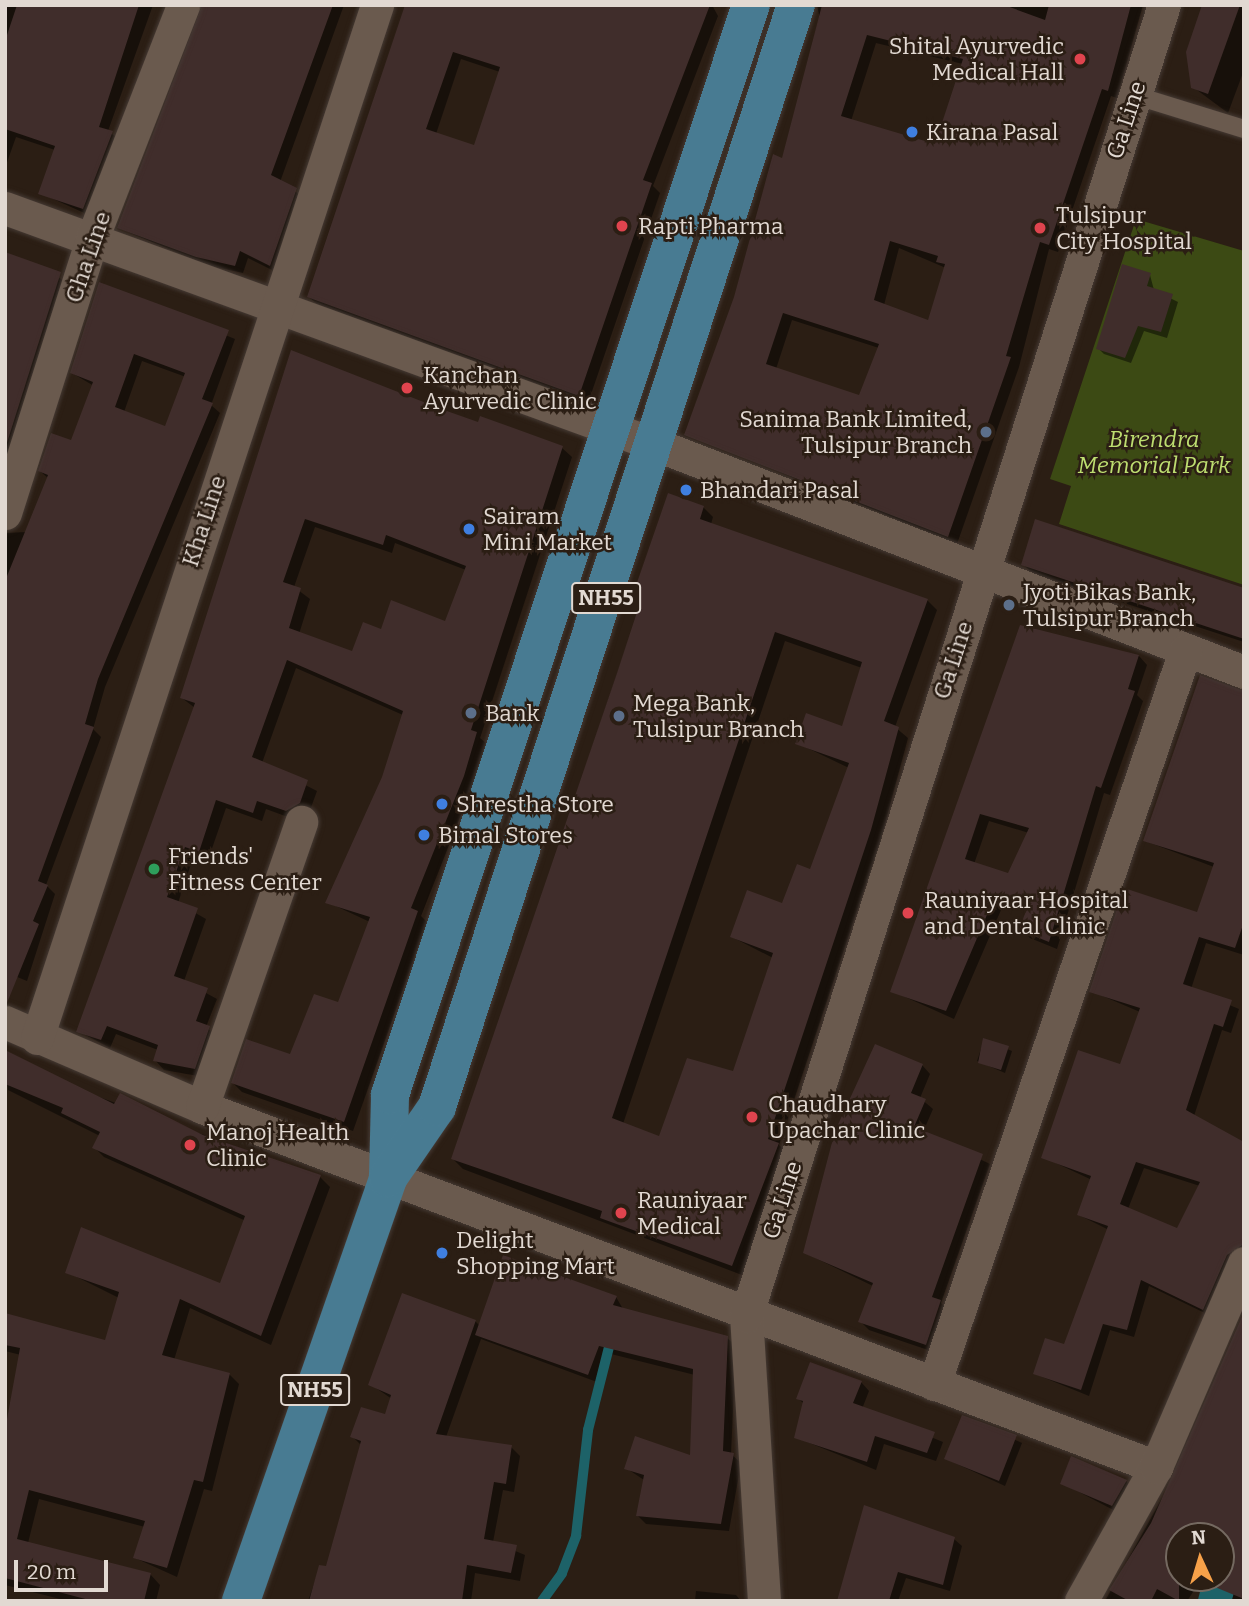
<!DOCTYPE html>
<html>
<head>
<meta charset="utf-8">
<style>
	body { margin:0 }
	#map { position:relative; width:1249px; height:1606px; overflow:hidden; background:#2b1e14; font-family:Bitter,serif }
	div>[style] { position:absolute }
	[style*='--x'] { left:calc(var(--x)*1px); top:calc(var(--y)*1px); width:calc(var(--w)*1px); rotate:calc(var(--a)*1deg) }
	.green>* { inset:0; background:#3c4a14 }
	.shadow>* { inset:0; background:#0007 }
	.stream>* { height:10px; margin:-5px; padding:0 5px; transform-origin:5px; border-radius:5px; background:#1d6268 }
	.canal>* { height:33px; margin:-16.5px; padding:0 16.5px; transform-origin:16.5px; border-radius:16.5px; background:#1d6268 }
	.building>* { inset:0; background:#402d2b }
	.roads { filter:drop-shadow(0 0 2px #453a34) drop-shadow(0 0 2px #453a34) }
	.service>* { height:18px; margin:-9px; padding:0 9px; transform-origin:9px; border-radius:9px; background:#6a5a4e }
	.minor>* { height:33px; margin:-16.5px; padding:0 16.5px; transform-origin:16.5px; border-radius:16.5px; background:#6a5a4e }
	.primary>* { height:38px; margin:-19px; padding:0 19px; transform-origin:19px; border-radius:19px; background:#487b92 }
	.dots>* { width:19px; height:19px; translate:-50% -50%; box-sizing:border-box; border:4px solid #2b1e14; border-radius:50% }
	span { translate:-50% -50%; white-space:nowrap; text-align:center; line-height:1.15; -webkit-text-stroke:5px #2b1e14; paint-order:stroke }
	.shield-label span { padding:2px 5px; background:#2b1e14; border:2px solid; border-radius:5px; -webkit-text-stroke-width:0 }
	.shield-label { font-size:21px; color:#e2d9d2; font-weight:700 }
	.poi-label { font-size:23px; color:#e2d9d2 }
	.right { translate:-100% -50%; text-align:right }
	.left { translate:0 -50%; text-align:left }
	.street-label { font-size:23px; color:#e2d9d2 }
	.park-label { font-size:23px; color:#bddd70; font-style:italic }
	.frame { position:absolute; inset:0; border:7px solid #e2d9d2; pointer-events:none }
	.north { position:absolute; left:1165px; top:1522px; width:70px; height:70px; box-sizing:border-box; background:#2b1e14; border:2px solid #746960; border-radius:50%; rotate:356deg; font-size:19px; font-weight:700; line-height:28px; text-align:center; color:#e2d9d2 }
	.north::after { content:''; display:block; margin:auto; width:24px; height:32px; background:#f7a149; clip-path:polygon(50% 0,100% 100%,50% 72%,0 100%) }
	.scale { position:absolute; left:14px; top:1560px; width:94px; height:32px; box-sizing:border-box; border:4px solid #e2d9d2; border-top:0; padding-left:9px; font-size:21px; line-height:24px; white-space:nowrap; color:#e2d9d2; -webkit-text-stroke:5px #2b1e14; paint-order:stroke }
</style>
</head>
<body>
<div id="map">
	<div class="green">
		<i style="clip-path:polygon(1136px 219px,1244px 251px,1244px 585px,1059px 524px,1071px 486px,1050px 479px)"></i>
	</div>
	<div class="shadow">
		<i style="clip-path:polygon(5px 5px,153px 5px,108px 131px,121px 141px,91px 216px,40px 193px,55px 150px,16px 137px,5px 168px)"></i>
		<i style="clip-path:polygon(203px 5px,344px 5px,280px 182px,304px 197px,278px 273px,248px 258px,243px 273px,206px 265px,119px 228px)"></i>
		<i style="clip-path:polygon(evenodd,407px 5px,712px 5px,718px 16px,653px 186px,660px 193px,588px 403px,318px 305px,309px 297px,407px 5px,461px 59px,500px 72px,476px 147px,436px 134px,461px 59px)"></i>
		<i style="clip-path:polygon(evenodd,817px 5px,1143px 5px,1117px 98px,1111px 96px,1058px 252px,1049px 249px,1019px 367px,957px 544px,686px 434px,784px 160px,820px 19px,817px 5px,876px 43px,963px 64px,936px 146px,851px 121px,876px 43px,817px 5px,899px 248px,946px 268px,929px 322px,884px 305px,899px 248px,817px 5px,792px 320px,879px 348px,860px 397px,776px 369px,792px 320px)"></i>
		<i style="clip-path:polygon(1204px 5px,1244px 5px,1244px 70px,1228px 113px,1193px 87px)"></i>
		<i style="clip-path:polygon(5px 254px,68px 282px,5px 475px)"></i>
		<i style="clip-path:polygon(1150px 275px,1154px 290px,1178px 302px,1167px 338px,1144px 331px,1131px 363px,1104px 354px,1098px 348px)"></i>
		<i style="clip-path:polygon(evenodd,100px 284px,235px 339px,211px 405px,220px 413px,105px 687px,93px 729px,101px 737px,46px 885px,55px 894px,27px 981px,5px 972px,5px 533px,27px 532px,49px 479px,40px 471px,72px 442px,94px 386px,72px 373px,100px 284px,142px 361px,186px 377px,166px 428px,124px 412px,142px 361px)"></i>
		<i style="clip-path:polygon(evenodd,292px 352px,443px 412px,562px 448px,572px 457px,480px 738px,486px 743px,472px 787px,421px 916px,427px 922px,353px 1131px,242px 1092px,233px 1083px,291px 1057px,339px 1004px,370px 922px,327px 902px,383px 778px,403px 715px,296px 668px,262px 763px,317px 791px,309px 813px,296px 820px,266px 809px,262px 821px,226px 808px,208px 860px,194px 855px,178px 903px,206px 919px,184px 981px,217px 999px,206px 1027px,218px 1037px,204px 1077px,164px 1070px,155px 1060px,158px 1050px,116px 1034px,110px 1048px,78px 1031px,195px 708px,182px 698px,292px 352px,315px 527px,392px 553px,395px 543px,466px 570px,446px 623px,382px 631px,353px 653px,299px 634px,310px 599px,294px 587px,315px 527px)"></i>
		<i style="clip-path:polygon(evenodd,703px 507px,713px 517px,711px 524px,927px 600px,937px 610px,895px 727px,908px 738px,881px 839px,779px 1145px,788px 1154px,742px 1275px,463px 1169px,453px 1159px,640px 606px,633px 599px,703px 507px,785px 641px,862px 668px,843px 728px,797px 743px,849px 768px,811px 871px,783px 905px,732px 937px,773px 958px,734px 1074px,661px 1138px,623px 1124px,785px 641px)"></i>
		<i style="clip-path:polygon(1023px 564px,1244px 589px,1244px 642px,1032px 573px)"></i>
		<i style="clip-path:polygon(evenodd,1021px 627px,1139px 656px,1147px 665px,1137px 695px,1143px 701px,1110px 795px,1104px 793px,1057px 949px,1030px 938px,1021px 930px,1027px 912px,1004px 903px,954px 1019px,892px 991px,1021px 627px,989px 821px,1029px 833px,1009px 875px,974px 864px,989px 821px)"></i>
		<i style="clip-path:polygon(evenodd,1244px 691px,1244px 955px,1206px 943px,1191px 989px,1239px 1009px,1231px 1033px,1222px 1030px,1194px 1116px,1244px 1144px,1244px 1254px,1211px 1316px,1149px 1286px,1134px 1337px,1110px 1330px,1089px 1396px,1035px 1374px,1065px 1347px,1109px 1230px,1079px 1215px,1092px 1180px,1043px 1157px,1122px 1066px,1140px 1012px,1091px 991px,1198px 914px,1214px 867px,1145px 841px,1244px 691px,1144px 1168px,1200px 1186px,1178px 1231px,1128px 1209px,1144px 1168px)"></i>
		<i style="clip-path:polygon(984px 1040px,1012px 1051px,1005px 1073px,977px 1061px)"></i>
		<i style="clip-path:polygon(5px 1063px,320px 1177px,330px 1187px,271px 1345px,190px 1308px,174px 1360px,229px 1374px,239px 1384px,212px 1491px,204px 1489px,177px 1577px,135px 1558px,145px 1527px,39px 1499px,28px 1543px,150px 1574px,160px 1585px,156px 1601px,68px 1601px,5px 1585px,5px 1439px,21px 1355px,5px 1351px,5px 1315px,106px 1342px,119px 1298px,67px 1272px,221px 1285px,246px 1221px,104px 1157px,94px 1147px,100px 1136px,8px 1090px)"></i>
		<i style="clip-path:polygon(922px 1065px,930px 1074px,920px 1098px,933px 1109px,923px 1132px,990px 1164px,941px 1303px,948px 1310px,934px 1352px,869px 1330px,861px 1322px,873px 1286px,805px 1253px)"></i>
		<i style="clip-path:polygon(616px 1297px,623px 1309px,727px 1338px,736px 1346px,731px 1454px,741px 1463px,729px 1531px,646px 1524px,638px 1516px,644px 1480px,626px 1468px,691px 1457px,695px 1375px,607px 1353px,597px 1382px,481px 1339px,446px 1437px,511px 1447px,520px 1456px,514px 1492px,503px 1490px,493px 1542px,525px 1555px,520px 1581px,475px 1573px,471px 1601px,308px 1601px,320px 1567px,327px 1568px,362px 1446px,352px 1436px,386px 1416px,392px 1399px,373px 1386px,475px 1321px,480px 1326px)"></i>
		<i style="clip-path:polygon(1244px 1318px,1221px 1537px,1179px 1536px,1179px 1578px,1193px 1578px,1197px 1586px,1187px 1601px,1105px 1601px,1187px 1453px)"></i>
		<i style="clip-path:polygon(861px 1382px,869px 1391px,862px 1409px,943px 1442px,936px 1461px,884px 1444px,876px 1470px,795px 1437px,804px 1404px,798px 1398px)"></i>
		<i style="clip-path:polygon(963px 1417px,1022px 1443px,1005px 1486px,946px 1459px)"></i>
		<i style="clip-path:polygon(1126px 1481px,1134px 1490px,1121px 1514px,1062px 1483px)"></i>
		<i style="clip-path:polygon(954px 1539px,962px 1546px,950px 1591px,906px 1578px,898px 1601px,838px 1601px)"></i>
		<i style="clip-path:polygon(1244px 1566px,1244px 1601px,1230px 1601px)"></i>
		<i style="clip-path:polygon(696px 1591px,736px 1595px,741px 1601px,695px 1601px)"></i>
	</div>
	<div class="stream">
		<i style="--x:542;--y:1601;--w:34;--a:-54"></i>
		<i style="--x:562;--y:1573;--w:40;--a:-69"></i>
		<i style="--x:576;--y:1536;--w:107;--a:-83.5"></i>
		<i style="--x:588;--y:1430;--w:98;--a:-75.8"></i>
	</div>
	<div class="canal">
		<i style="--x:1214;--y:1601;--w:24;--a:-75"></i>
	</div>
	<div class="building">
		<i style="clip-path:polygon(17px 5px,139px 5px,99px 127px,113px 131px,83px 209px,38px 194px,55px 146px,5px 129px,5px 41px)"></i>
		<i style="clip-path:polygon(202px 5px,333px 5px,271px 175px,297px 188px,270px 266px,240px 251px,235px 266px,196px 257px,117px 228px)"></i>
		<i style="clip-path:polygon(evenodd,405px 5px,710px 5px,643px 180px,652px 183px,579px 396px,307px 297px,405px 5px,453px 52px,500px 67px,474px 145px,426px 129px,453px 52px)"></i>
		<i style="clip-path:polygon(evenodd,822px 5px,1004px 5px,1045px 20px,1049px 5px,1131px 5px,1108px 91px,1102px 89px,1049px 245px,1040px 242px,1006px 356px,1011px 357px,948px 537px,684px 435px,734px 297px,773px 154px,782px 158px,822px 5px,867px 35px,963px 59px,935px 144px,841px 116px,867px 35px,822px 5px,890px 241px,938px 256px,936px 262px,945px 264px,928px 320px,874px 300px,890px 241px,822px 5px,783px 313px,879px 344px,859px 395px,766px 364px,783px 313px)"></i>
		<i style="clip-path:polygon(1202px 5px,1240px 5px,1208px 94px,1191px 88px,1186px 52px)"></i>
		<i style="clip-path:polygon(5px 252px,61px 272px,5px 449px)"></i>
		<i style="clip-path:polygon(1122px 264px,1151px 273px,1147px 286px,1173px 294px,1161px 332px,1138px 326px,1125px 358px,1096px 349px)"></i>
		<i style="clip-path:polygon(evenodd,99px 282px,229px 330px,202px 399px,213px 403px,98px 679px,85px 724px,94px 727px,38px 881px,48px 885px,33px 921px,39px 924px,7px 1003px,5px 581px,48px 475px,38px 471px,51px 433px,71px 440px,93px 382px,70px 373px,99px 282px,134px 354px,185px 373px,165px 426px,115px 407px,134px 354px)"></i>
		<i style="clip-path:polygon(evenodd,291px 350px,444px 410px,478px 422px,480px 416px,563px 446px,471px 730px,477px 732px,464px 776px,411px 908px,418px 911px,344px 1122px,231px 1083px,246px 1039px,290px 1054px,314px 994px,338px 1002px,370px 917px,325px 903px,382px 777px,403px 711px,287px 660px,252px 757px,308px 780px,300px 803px,286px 811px,257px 801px,253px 813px,216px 800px,199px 852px,185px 847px,167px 897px,198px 908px,174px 976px,208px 988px,196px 1021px,210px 1026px,195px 1069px,153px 1061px,158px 1045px,107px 1026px,101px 1040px,76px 1032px,195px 703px,180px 698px,291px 350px,305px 519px,383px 545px,386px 535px,466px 566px,445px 621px,391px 600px,381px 629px,363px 622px,352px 651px,289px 628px,301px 588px,283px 582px,305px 519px)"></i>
		<i style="clip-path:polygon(evenodd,668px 493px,704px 506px,700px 519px,928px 599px,884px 721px,899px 727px,871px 830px,768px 1139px,779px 1143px,732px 1266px,600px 1218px,602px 1211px,451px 1159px,617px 673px,640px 603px,631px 600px,668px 493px,775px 632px,862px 662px,842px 726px,806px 713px,795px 744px,849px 763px,810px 869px,797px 864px,782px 903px,747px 890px,730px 937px,773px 953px,733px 1071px,687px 1058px,659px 1136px,612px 1118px,775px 632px)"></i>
		<i style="clip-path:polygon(1035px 519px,1244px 588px,1244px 639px,1021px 565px)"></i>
		<i style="clip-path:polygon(evenodd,1020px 625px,1139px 655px,1128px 689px,1135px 691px,1101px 788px,1096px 786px,1049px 942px,1019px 930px,1027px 908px,995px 896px,946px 1011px,890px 992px,1020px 625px,980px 814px,1029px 828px,1008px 873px,965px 859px,980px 814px)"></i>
		<i style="clip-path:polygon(evenodd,1200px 675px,1244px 691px,1244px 922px,1235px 948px,1199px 937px,1183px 984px,1232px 1000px,1223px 1027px,1214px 1024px,1186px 1110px,1244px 1142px,1244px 1244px,1227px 1255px,1203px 1310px,1141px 1280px,1127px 1330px,1103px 1324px,1081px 1390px,1033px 1374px,1045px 1338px,1064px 1344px,1108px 1226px,1077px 1215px,1091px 1176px,1041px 1158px,1078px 1050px,1120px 1064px,1140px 1008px,1089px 992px,1124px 888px,1197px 912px,1214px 863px,1143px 841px,1200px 675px,1136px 1162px,1200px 1182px,1177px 1228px,1120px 1204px,1136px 1162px)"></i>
		<i style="clip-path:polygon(983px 1038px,1009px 1046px,1001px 1070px,978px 1063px)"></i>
		<i style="clip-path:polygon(875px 1044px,923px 1064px,911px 1093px,926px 1099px,914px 1127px,983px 1154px,932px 1297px,941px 1300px,926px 1345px,858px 1322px,873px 1283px,803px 1253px,835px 1131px)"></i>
		<i style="clip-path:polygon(5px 1050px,114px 1104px,120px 1093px,203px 1135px,321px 1175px,261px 1336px,180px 1299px,162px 1355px,230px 1373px,203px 1482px,194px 1480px,167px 1568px,133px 1558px,145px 1521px,29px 1490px,17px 1539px,151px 1573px,144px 1601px,93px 1601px,5px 1578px,5px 1430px,20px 1348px,5px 1345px,5px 1313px,105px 1340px,119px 1292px,65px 1273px,81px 1227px,220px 1283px,245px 1216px,92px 1148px,100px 1132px,61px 1113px,63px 1108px,5px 1084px)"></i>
		<i style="clip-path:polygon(503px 1255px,617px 1296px,613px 1305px,728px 1336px,723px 1451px,734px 1453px,721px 1524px,636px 1516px,644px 1475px,624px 1469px,635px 1436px,690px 1455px,693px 1369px,599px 1346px,588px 1375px,475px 1335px)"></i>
		<i style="clip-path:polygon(402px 1293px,476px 1320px,436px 1434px,512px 1445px,506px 1484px,494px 1482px,484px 1539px,517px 1545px,511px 1573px,467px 1565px,462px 1601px,309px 1601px,319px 1565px,326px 1566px,361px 1441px,350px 1437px,361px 1407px,385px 1414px,391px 1395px,368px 1385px)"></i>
		<i style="clip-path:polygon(1244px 1312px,1244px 1599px,1193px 1578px,1221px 1578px,1221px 1536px,1179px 1536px,1179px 1601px,1157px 1589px,1151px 1601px,1129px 1601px,1109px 1590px,1151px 1523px)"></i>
		<i style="clip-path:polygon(810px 1362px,862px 1381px,853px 1403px,935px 1432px,927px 1453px,875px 1436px,867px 1462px,794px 1438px,803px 1401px,796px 1399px)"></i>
		<i style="clip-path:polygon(962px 1415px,1017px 1435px,999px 1481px,944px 1459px)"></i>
		<i style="clip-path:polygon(1071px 1456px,1127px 1480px,1112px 1506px,1060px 1484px)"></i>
		<i style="clip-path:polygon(864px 1505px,955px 1537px,943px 1585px,898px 1572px,889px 1601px,837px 1601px)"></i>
	</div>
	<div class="roads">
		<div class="service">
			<i style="--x:1134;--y:95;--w:115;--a:17.2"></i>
		</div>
		<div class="minor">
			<i style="--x:5;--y:208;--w:694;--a:19.98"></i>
			<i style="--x:657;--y:445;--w:629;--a:21.14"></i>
			<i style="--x:5;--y:513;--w:287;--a:-72.4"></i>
			<i style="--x:92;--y:239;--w:251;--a:-68.7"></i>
			<i style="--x:5;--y:1022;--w:215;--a:23.3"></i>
			<i style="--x:202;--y:1107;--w:1020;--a:20.67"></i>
			<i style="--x:37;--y:1038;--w:1088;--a:-71.78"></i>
			<i style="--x:202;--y:1107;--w:302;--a:-70.8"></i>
			<i style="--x:934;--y:1384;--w:775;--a:-71.1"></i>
			<i style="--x:764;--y:1601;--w:286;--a:-93.6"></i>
			<i style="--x:746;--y:1316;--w:1376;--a:-72.32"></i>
			<i style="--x:1081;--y:1601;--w:154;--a:-60.8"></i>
			<i style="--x:1156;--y:1467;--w:222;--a:-66.7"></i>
		</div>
		<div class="primary">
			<i style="--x:388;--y:1178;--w:83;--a:-88.6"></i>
			<i style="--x:390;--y:1095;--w:1148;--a:-71.68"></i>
			<i style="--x:241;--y:1601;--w:448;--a:-70.8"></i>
			<i style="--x:388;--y:1178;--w:86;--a:-55.4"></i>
			<i style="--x:437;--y:1107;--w:1159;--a:-71.96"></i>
		</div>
	</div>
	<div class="dots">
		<i style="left:1080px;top:59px;background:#e0444e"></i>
		<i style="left:912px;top:132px;background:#3f7fe0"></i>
		<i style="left:622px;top:226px;background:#e0444e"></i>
		<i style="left:1040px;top:228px;background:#e0444e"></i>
		<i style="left:407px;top:388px;background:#e0444e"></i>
		<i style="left:986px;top:432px;background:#5c6f8a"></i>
		<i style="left:686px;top:490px;background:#3f7fe0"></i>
		<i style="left:469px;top:529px;background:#3f7fe0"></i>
		<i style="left:1009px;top:605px;background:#5c6f8a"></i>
		<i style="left:471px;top:713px;background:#5c6f8a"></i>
		<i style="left:619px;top:716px;background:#5c6f8a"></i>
		<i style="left:442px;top:804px;background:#3f7fe0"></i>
		<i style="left:424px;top:835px;background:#3f7fe0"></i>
		<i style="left:154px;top:869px;background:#2e9e5b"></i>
		<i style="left:908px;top:913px;background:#e0444e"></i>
		<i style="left:752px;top:1117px;background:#e0444e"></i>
		<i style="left:190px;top:1145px;background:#e0444e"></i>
		<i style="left:621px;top:1213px;background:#e0444e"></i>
		<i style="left:442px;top:1253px;background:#3f7fe0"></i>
	</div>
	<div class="shield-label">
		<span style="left:606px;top:598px">NH55</span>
		<span style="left:315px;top:1390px">NH55</span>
	</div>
	<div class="poi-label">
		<span class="right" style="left:1064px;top:59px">Shital Ayurvedic<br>Medical Hall</span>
		<span class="left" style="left:926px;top:132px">Kirana Pasal</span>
		<span class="left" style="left:1056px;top:228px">Tulsipur<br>City Hospital</span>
		<span class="left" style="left:638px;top:226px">Rapti Pharma</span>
		<span class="left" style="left:423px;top:388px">Kanchan<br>Ayurvedic Clinic</span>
		<span class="right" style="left:972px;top:432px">Sanima Bank Limited,<br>Tulsipur Branch</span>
		<span class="left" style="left:700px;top:490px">Bhandari Pasal</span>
		<span class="left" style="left:483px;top:529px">Sairam<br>Mini Market</span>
		<span class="left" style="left:1023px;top:605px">Jyoti Bikas Bank,<br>Tulsipur Branch</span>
		<span class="left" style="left:633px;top:716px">Mega Bank,<br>Tulsipur Branch</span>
		<span class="left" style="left:485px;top:713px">Bank</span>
		<span class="left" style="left:456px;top:804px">Shrestha Store</span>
		<span class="left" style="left:438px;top:835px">Bimal Stores</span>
		<span class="left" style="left:168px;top:869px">Friends'<br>Fitness Center</span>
		<span class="left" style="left:924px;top:913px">Rauniyaar Hospital<br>and Dental Clinic</span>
		<span class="left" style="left:768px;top:1117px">Chaudhary<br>Upachar Clinic</span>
		<span class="left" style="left:206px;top:1145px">Manoj Health<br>Clinic</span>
		<span class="left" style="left:637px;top:1213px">Rauniyaar<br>Medical</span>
		<span class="left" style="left:456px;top:1253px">Delight<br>Shopping Mart</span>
	</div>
	<div class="street-label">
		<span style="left:1126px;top:120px;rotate:-72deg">Ga Line</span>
		<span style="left:88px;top:257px;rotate:-71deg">Gha Line</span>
		<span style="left:204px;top:521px;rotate:-72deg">Kha Line</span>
		<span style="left:953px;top:660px;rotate:-72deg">Ga Line</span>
		<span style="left:782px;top:1200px;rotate:-72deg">Ga Line</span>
	</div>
	<div class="park-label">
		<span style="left:1154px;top:452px">Birendra<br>Memorial Park</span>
	</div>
	<div class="frame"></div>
	<div class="north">N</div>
	<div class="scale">20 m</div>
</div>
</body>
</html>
